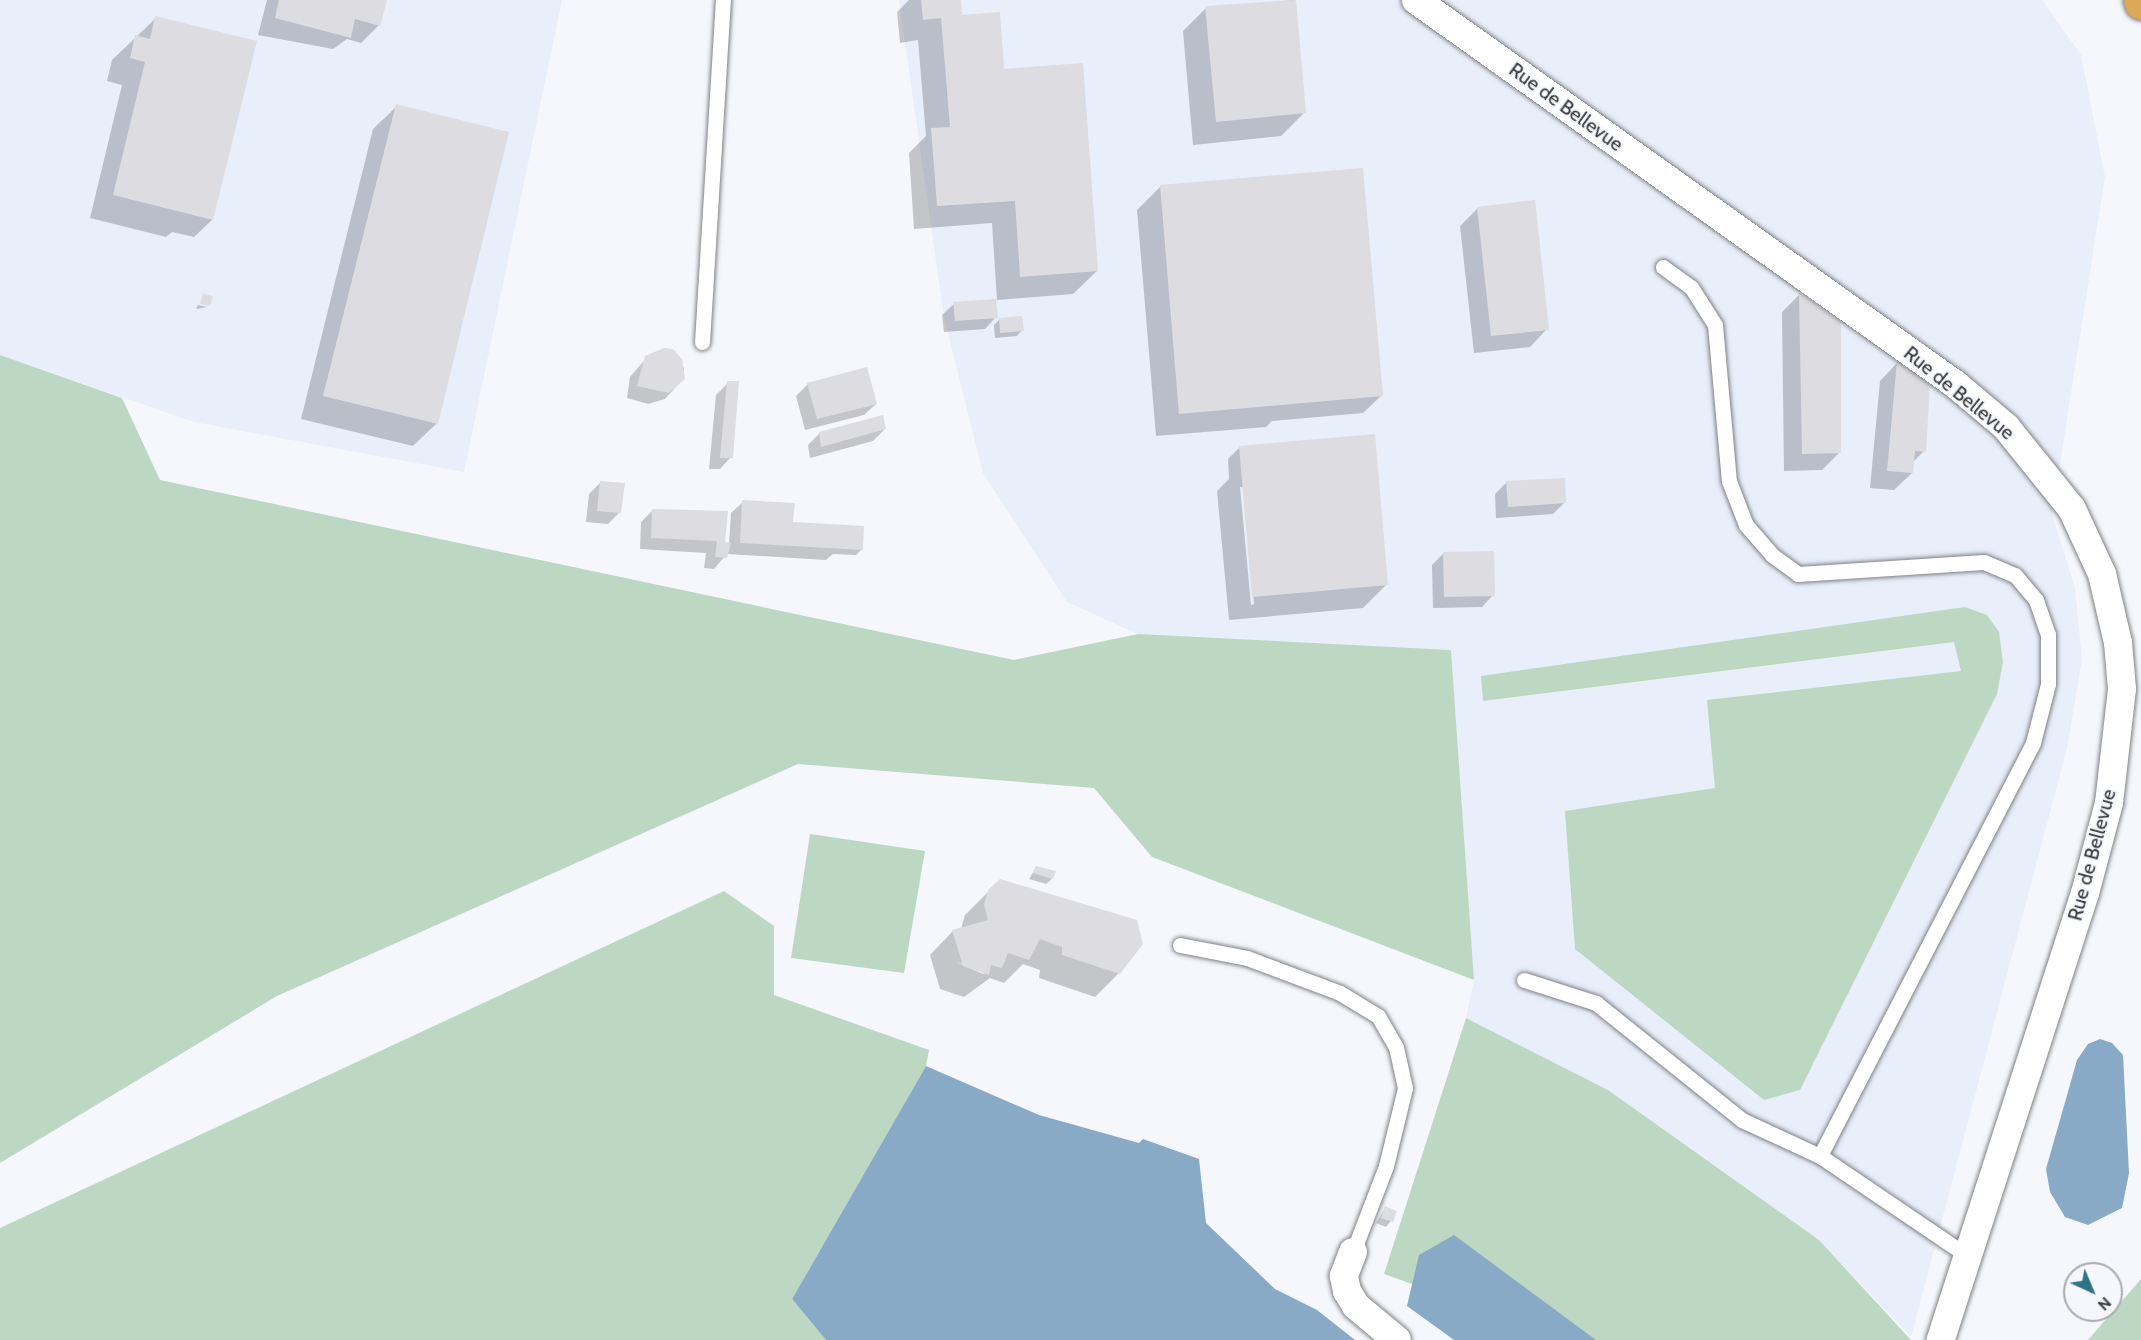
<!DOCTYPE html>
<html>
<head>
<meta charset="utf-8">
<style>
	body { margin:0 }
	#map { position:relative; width:2141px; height:1340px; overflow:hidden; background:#f5f7fc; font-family:Cabin,sans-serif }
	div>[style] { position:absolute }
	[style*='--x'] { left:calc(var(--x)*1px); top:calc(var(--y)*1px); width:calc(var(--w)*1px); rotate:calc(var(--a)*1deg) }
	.built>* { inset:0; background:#e8eefa }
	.green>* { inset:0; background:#bcd8c2 }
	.water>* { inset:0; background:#89aac7 }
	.shadow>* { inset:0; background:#0003 }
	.building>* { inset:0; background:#dddce1 }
	.roads { filter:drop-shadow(0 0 2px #7f8185) drop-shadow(0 0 2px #7f8185) }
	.service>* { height:15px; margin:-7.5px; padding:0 7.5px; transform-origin:7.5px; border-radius:7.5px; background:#fff }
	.minor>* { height:28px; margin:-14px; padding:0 14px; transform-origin:14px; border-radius:14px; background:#fff }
	.trunk>* { height:33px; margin:-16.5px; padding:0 16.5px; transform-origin:16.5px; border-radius:16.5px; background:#daaa58 }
	span { translate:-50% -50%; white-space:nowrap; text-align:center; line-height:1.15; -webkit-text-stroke:4.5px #f5f7fc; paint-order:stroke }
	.street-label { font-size:20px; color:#38393b }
	.north { position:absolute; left:2063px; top:1262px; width:60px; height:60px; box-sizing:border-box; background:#f5f7fc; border:2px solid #a9abaf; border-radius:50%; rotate:136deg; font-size:16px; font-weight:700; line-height:24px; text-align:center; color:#38393b }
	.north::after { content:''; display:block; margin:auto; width:21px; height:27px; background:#307384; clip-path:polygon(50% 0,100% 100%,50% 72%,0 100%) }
</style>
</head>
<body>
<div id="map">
	<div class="built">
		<i style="clip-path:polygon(0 0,562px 0,464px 472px,194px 422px,0 355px)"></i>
		<i style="clip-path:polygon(899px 0,2042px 0,2081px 55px,2105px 177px,2052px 514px,2075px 588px,2082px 659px,2067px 748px,1911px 1337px,1819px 1240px,1608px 1090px,1466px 1018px,1474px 980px,1451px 650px,1138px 634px,1067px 602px,983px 473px,944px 317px)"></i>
	</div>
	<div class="green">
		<i style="clip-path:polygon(0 355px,122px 398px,160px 480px,1014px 660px,1138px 634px,1451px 650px,1474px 980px,1152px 857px,1094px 788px,798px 764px,277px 996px,0 1163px)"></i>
		<i style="clip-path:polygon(1965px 607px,1987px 615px,1999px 632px,2003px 662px,1997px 694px,1800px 1090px,1764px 1100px,1575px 949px,1565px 811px,1715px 788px,1707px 700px,1961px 671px,1954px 642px,1483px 701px,1481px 676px)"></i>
		<i style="clip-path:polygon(810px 834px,925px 851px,904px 973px,791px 958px)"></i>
		<i style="clip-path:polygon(724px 891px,774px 926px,774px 995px,929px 1050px,926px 1066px,792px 1299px,826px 1340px,0 1340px,0 1228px)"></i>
		<i style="clip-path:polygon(1466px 1018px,1608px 1090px,1819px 1240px,1911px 1340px,1569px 1340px,1384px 1274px)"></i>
		<i style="clip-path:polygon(2141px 1279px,2141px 1340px,2088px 1340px)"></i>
	</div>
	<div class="water">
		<i style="clip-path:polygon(2100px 1039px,2112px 1043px,2123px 1055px,2129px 1173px,2122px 1208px,2088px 1225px,2065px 1217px,2050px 1192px,2046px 1169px,2077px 1060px,2088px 1044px)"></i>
		<i style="clip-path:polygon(926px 1066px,1039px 1115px,1139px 1143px,1143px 1139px,1199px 1159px,1206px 1223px,1275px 1289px,1317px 1310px,1355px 1340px,826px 1340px,792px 1299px)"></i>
		<i style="clip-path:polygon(1454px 1235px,1596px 1340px,1454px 1340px,1407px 1306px,1419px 1255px)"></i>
	</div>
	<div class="shadow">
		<i style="clip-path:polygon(267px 0,386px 0,379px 25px,361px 43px,347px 39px,333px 49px,258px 35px)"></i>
		<i style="clip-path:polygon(909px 0,960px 0,961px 17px,1003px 70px,1097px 271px,1073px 294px,997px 300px,992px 223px,914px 229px,909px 153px,926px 136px,918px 40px,900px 43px,897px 12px)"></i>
		<i style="clip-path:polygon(1294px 0,1304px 113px,1281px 136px,1193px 145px,1183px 31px,1206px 8px)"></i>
		<i style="clip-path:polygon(156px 18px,212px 220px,194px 237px,172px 232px,166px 237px,90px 218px,122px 85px,107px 81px,112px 60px)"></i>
		<i style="clip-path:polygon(397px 106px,437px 423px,413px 446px,301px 419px,373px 129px)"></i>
		<i style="clip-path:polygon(1161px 186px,1381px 396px,1363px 413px,1272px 421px,1266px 427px,1156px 436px,1137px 210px)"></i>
		<i style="clip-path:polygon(1478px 208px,1547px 329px,1530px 347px,1474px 353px,1460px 226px)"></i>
		<i style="clip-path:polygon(1800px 294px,1840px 452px,1822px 470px,1784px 471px,1782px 312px)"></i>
		<i style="clip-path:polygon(954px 304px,996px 317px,985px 329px,944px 332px,942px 315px)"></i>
		<i style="clip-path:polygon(198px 305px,207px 307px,196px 309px)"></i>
		<i style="clip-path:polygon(1000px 319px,1022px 330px,1017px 336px,995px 338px,994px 325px)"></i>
		<i style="clip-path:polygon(649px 355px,677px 355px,684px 368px,684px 378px,665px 399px,648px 404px,627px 398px,630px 377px)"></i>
		<i style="clip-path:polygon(1897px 363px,1924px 451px,1912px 463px,1912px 473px,1894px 490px,1870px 488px,1880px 381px)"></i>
		<i style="clip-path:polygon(728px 383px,731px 457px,720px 469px,709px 469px,716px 395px)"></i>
		<i style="clip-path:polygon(808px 384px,876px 404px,864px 415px,805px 430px,796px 396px)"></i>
		<i style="clip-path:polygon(885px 429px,873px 441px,810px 458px,808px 445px,819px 434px)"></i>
		<i style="clip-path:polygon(evenodd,1239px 448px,1387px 584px,1363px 608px,1229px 620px,1217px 491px,1229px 479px,1228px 459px,1239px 448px,1240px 487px,1244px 487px,1254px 604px,1251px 605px,1240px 487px)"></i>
		<i style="clip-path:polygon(1507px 482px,1565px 502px,1553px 514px,1496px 518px,1495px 494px)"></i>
		<i style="clip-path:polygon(600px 483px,620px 512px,608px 524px,586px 522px,589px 494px)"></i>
		<i style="clip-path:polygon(743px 502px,792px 523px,862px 549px,856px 555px,833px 554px,826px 560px,727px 554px,714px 569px,704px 568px,706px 553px,640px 549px,641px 522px,652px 511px,729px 544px,731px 513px)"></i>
		<i style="clip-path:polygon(1444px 553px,1493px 595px,1482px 607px,1433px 608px,1432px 565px)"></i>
		<i style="clip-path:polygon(1036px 867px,1052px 879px,1046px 884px,1029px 879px)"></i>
		<i style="clip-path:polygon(evenodd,989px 891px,1119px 973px,1095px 997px,1039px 978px,1040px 970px,1023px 964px,1004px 983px,990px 978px,964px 997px,940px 989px,930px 955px,953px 931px,961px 929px,965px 915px,989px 891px,956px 962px,986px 972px,983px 974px,956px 962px)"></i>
		<i style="clip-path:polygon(1385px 1208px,1391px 1221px,1386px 1227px,1376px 1223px)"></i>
	</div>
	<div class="building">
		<i style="clip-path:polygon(279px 0,387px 0,380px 26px,355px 19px,351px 38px,275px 18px)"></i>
		<i style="clip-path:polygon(921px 0,961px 0,962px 15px,1000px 12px,1004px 69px,1083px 63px,1098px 271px,1020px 277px,1015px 201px,937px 206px,931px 128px,950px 127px,941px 18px,923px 20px)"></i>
		<i style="clip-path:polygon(1296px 0,1306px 113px,1216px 122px,1205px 6px)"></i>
		<i style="clip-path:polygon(155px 16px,257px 41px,213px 220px,113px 195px,145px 62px,130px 58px,135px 35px,150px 39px)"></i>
		<i style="clip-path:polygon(396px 104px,509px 132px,438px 424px,323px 396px)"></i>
		<i style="clip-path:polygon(1363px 168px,1383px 396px,1179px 414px,1160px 185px)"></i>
		<i style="clip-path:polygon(1535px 200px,1549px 330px,1491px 336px,1477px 207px)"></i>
		<i style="clip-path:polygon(203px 293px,213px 296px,210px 306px,200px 304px)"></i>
		<i style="clip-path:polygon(1799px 293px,1841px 322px,1841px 453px,1802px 454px)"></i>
		<i style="clip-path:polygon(996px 299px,998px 318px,955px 321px,953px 302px)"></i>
		<i style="clip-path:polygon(1022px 316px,1024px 331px,1000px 333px,999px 318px)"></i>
		<i style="clip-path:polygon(664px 348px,673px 349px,682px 359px,685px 379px,669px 393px,637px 386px,645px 356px)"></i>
		<i style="clip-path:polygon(1897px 361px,1930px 384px,1926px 452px,1915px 451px,1913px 473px,1887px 471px)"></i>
		<i style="clip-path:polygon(867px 367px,877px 404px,817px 419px,807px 383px)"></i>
		<i style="clip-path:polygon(727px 381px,739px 381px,733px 458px,720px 458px)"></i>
		<i style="clip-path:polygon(883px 415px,886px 429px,821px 447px,819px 432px)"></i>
		<i style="clip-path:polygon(1375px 434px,1388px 585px,1252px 597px,1239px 446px)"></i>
		<i style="clip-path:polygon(1565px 478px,1566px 503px,1508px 507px,1506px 481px)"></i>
		<i style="clip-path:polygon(600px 481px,625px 483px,621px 513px,597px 511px)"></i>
		<i style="clip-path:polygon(742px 500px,795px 503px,793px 522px,864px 526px,863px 550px,740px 543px)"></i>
		<i style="clip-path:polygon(652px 509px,728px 511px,725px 542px,731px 543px,727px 558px,715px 557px,717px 541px,651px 538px)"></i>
		<i style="clip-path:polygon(1494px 551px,1495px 596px,1444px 597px,1443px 552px)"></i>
		<i style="clip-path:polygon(1036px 866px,1056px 871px,1053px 879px,1033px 873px)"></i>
		<i style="clip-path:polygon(1000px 879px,1137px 920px,1143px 944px,1120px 974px,1062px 955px,1062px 947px,1040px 939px,1029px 960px,1008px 953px,1002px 968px,991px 965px,989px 975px,963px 966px,952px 930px,988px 920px,984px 905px,988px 890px)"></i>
		<i style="clip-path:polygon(1385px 1206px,1397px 1211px,1393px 1222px,1381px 1218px)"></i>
	</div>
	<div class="roads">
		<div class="service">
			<i style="--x:1663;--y:267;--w:34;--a:36"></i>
			<i style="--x:1691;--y:287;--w:45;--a:57.7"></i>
			<i style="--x:1715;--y:325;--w:157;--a:84.9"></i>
			<i style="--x:1729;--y:481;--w:47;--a:68.9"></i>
			<i style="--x:1746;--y:525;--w:40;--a:49"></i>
			<i style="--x:1772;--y:555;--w:32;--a:36"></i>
			<i style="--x:1798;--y:574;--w:186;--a:-3.7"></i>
			<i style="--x:1984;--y:562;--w:34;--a:23"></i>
			<i style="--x:2015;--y:575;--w:33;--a:50"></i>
			<i style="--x:2036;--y:600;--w:36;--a:71"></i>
			<i style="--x:2048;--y:634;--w:50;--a:90"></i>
			<i style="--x:2048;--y:684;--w:61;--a:104.3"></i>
			<i style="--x:2033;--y:743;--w:465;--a:117.3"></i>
			<i style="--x:702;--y:342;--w:343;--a:-86.5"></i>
			<i style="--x:1180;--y:945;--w:68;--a:11"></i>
			<i style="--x:1247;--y:958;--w:99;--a:20.6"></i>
			<i style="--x:1340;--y:993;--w:44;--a:31.2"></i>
			<i style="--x:1378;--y:1016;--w:36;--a:60"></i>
			<i style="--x:1396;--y:1047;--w:42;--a:77.6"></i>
			<i style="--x:1405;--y:1088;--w:80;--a:103.7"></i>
			<i style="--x:1386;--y:1166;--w:92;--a:111"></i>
			<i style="--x:1524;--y:980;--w:76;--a:17.7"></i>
			<i style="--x:1596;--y:1003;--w:187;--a:38.7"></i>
			<i style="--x:1742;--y:1120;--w:86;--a:24.8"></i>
			<i style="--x:1820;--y:1156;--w:180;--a:34.1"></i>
		</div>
		<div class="minor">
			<i style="--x:1416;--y:0;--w:662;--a:35.47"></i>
			<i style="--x:1955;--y:384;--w:67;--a:40.1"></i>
			<i style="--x:2006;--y:427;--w:105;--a:51.2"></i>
			<i style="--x:2072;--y:509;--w:72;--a:65.2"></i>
			<i style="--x:2102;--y:574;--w:71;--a:76.9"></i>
			<i style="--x:2118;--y:643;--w:46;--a:85"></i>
			<i style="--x:2122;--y:689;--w:115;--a:96.5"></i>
			<i style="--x:2109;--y:803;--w:93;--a:104.9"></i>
			<i style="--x:2085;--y:893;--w:470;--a:107.9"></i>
			<i style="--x:1353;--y:1252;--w:26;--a:111"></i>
			<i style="--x:1344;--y:1276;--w:15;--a:79"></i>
			<i style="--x:1347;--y:1291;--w:17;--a:59"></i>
			<i style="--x:1356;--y:1306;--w:53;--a:39.7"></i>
		</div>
		<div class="trunk">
			<i style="--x:2140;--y:0;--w:3;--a:72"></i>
		</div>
	</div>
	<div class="street-label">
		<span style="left:1566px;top:107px;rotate:36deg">Rue de Bellevue</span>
		<span style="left:1959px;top:393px;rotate:39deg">Rue de Bellevue</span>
		<span style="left:2092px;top:855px;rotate:-75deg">Rue de Bellevue</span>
	</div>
	<div class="north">N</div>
</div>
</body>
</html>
